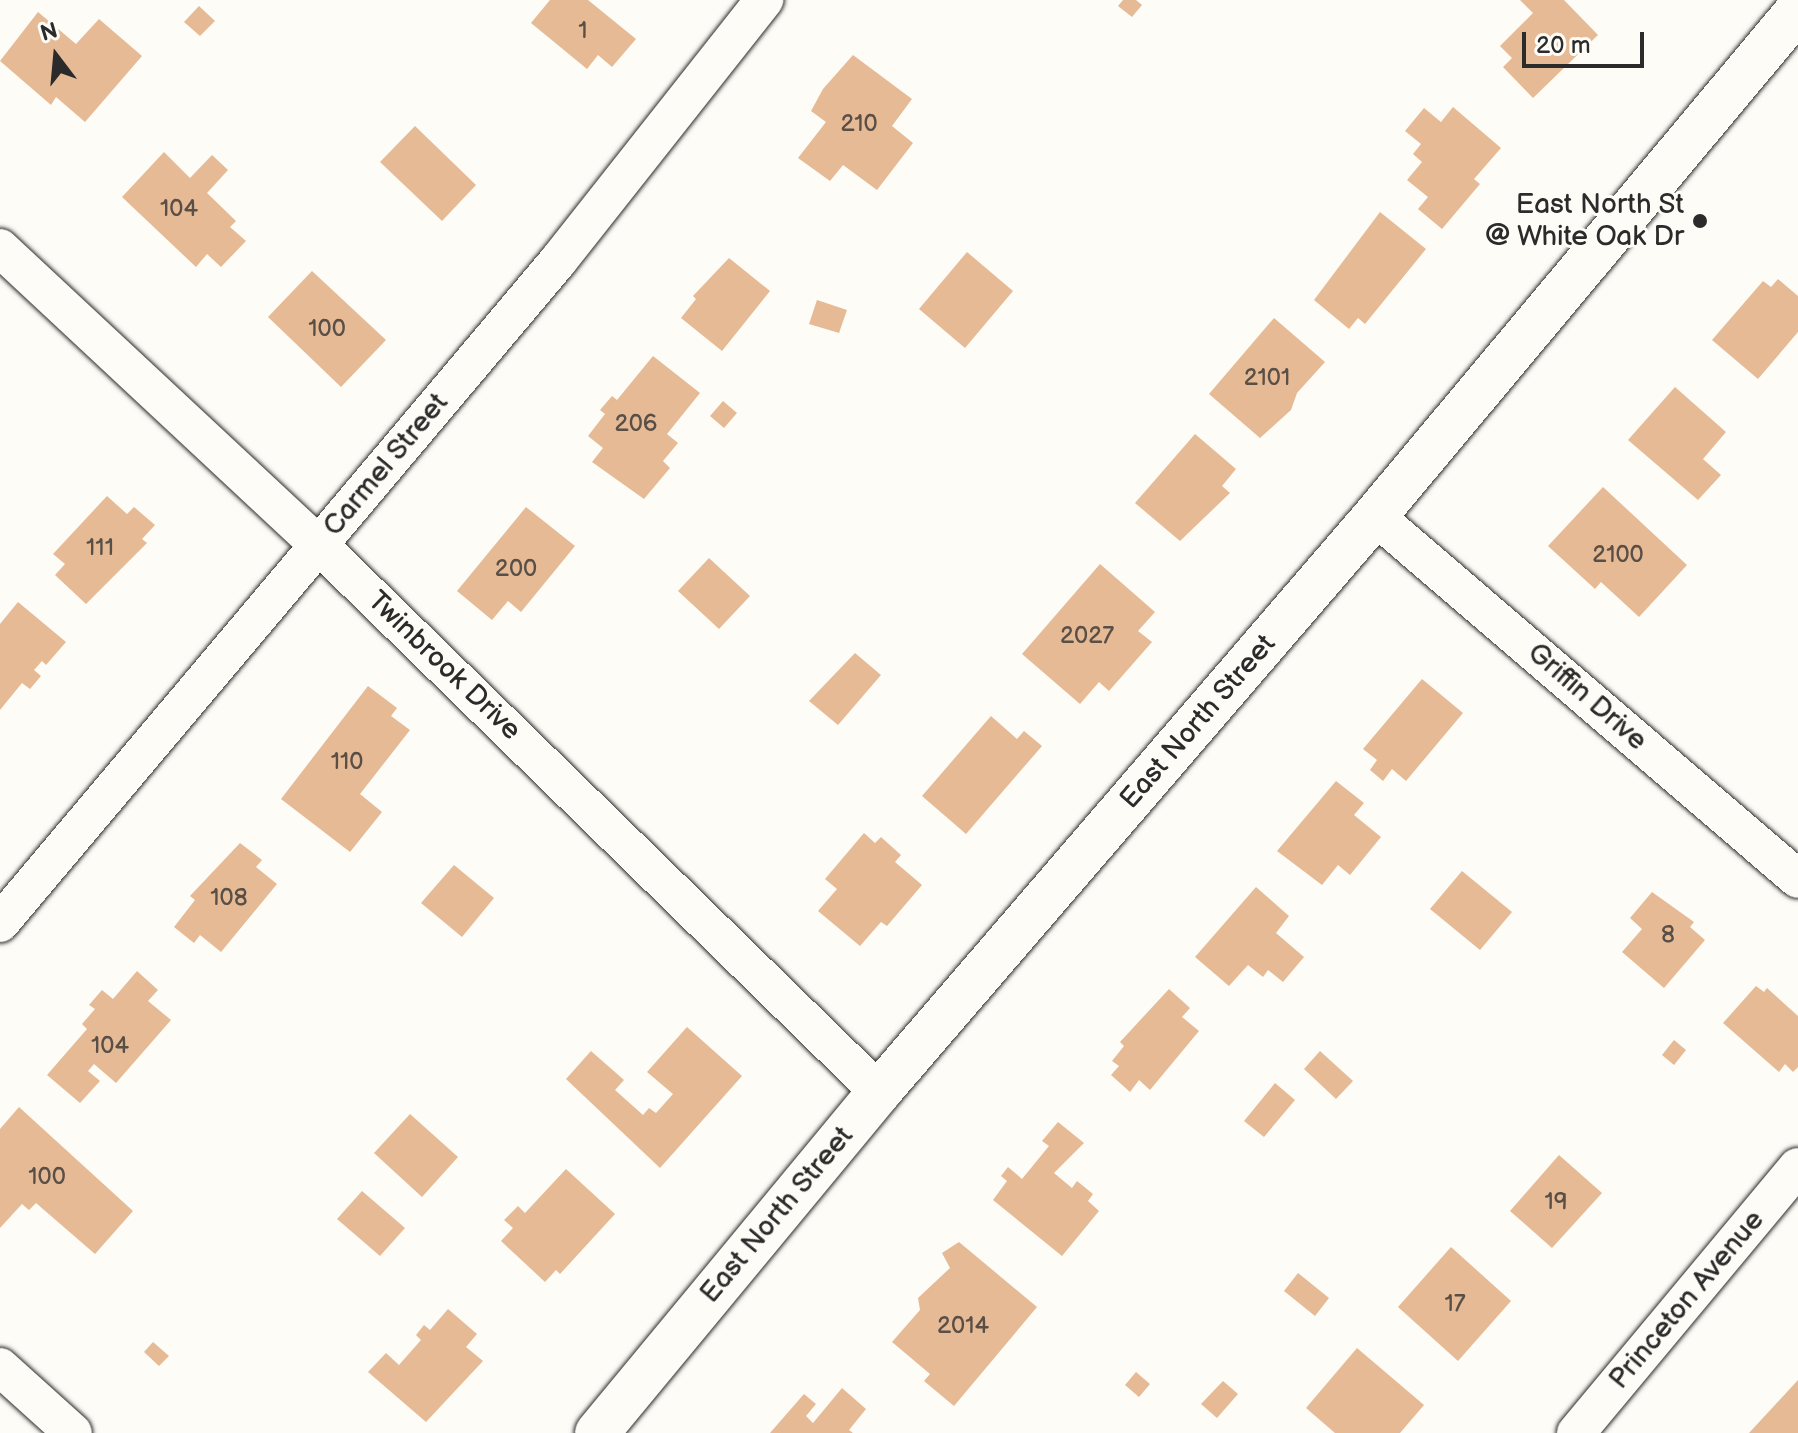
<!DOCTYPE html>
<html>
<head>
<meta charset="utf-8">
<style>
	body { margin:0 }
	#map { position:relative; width:1798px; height:1433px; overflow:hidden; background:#fdfcf7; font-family:"Balsamiq Sans",sans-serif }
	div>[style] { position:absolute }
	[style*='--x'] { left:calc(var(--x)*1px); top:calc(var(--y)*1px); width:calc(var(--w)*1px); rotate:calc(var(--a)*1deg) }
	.building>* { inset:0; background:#e5ba95 }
	.roads { filter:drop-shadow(0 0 2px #2b2b2b) drop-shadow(0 0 2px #2b2b2b) }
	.street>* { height:38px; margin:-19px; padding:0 19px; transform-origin:19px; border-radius:19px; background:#fdfcf7 }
	.secondary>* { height:44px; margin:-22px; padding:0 22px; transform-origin:22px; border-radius:22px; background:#fdfcf7 }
	.dots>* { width:22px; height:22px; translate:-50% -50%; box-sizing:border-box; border:4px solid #fdfcf7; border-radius:50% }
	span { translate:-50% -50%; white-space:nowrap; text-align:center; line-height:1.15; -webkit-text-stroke:6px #fdfcf7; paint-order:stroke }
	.number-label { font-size:24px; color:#5a4f46 }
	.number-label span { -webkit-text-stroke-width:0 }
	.poi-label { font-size:28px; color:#2b2b2b }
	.right { translate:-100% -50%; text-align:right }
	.street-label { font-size:28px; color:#2b2b2b }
	.north { position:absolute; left:16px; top:16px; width:80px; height:80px; -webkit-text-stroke:6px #fdfcf7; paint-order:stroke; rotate:344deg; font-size:22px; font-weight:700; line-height:32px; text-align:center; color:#2b2b2b }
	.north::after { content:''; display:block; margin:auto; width:28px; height:36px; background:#2b2b2b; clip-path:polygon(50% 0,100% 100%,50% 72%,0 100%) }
	.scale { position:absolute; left:1522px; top:32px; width:122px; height:36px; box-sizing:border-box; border:4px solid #2b2b2b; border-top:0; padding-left:10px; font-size:24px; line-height:28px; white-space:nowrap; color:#2b2b2b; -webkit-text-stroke:6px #fdfcf7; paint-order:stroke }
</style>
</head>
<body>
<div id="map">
	<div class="building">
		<i style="clip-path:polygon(550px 0,588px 0,636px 39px,612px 67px,598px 55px,587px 69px,531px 23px)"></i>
		<i style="clip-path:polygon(1123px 0,1136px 0,1142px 5px,1132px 17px,1118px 6px)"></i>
		<i style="clip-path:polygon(1520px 0,1564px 0,1598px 35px,1533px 98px,1503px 67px,1512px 58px,1500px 46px,1533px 13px)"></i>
		<i style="clip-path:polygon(199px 6px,215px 21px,200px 36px,184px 22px)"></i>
		<i style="clip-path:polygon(38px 12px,76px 44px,99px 19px,142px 56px,85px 122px,56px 97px,51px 105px,0 61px)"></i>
		<i style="clip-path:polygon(853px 55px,912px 99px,892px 126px,913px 143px,877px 190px,843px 165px,830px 181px,798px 158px,826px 122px,811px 111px,823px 89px)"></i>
		<i style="clip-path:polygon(1453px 107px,1501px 148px,1474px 179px,1480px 184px,1442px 229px,1418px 209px,1428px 197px,1407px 180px,1422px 162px,1413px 154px,1421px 144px,1405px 131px,1424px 108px,1441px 122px)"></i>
		<i style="clip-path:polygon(415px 126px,476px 185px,442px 221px,380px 162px)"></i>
		<i style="clip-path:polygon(164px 152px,190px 178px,212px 155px,228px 170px,207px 193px,236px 221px,230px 227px,246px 241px,221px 267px,207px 254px,196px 267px,122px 197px)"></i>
		<i style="clip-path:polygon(1380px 212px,1426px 249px,1365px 324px,1358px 318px,1349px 329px,1314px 300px)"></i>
		<i style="clip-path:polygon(967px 252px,1013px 291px,965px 348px,919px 309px)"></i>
		<i style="clip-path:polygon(729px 258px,770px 291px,722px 351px,681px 318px,696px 299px,693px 296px)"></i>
		<i style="clip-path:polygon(312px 271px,386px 340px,341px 387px,268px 317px)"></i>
		<i style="clip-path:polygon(1778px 279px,1798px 296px,1798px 332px,1758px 379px,1712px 340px,1763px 281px,1771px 287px)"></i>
		<i style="clip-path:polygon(817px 300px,847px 310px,839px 333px,809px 324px)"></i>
		<i style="clip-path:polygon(1274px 318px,1325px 362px,1297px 393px,1291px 410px,1260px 438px,1209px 394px)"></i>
		<i style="clip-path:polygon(653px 356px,700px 393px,667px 434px,678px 443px,663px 461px,670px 468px,644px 499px,592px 462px,603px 448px,588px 436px,605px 414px,600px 410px,612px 396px,617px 400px)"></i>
		<i style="clip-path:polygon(1675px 387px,1726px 432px,1703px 459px,1721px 475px,1698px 500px,1628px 440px)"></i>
		<i style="clip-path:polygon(723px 401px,737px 413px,724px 428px,710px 416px)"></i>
		<i style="clip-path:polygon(1195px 434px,1236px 469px,1222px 486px,1230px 493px,1180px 541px,1135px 503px)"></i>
		<i style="clip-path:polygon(1603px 487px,1687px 565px,1639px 617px,1601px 582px,1595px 589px,1548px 546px)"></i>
		<i style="clip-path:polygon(107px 496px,127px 514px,134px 507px,155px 525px,142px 539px,147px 543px,86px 604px,55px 575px,65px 564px,53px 554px)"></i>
		<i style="clip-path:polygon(526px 507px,575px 546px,521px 612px,508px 601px,492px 620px,457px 591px)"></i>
		<i style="clip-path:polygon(709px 558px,750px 596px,719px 629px,678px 591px)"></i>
		<i style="clip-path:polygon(1100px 564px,1155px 612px,1138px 631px,1152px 642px,1109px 691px,1099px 682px,1080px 704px,1022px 654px)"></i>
		<i style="clip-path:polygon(18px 602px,66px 642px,46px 665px,42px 661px,34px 670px,41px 676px,30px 689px,22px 683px,0 710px,0 624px)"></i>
		<i style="clip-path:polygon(855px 653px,881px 675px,838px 725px,809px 701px)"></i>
		<i style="clip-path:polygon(1422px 679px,1463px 713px,1406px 781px,1392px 769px,1383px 781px,1370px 770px,1377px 760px,1363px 749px)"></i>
		<i style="clip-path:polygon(368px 686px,397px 708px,391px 716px,410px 730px,360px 794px,382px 812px,350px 852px,281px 799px)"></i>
		<i style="clip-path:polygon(991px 716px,1017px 739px,1024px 731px,1042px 746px,966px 834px,922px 796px)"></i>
		<i style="clip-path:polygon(1336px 781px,1364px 803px,1354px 815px,1381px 837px,1350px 875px,1338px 865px,1322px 885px,1277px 851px)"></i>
		<i style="clip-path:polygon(864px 833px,875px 843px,881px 837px,901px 855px,895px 862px,922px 885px,887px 926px,881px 922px,860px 946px,818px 911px,837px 889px,825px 879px)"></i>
		<i style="clip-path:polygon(240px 843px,262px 860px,256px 867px,277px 884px,221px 952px,200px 935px,194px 943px,174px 927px,195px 900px,190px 896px)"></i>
		<i style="clip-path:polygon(454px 865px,494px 898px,462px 937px,421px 903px)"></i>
		<i style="clip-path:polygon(1462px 871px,1512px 912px,1480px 950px,1430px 909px)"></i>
		<i style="clip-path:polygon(1256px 887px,1289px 916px,1276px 933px,1304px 957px,1283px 982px,1268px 970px,1263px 977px,1248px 965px,1229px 986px,1195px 957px)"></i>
		<i style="clip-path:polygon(1652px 892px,1694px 922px,1690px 927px,1705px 940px,1664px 988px,1622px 952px,1642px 929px,1630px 918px)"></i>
		<i style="clip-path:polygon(137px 971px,158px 990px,148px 1001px,171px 1020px,116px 1083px,94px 1064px,88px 1071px,100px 1081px,80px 1103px,47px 1075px,87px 1029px,82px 1024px,95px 1009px,89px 1005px,102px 990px,113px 999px)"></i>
		<i style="clip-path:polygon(1756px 986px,1764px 992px,1767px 988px,1798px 1016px,1798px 1067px,1793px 1072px,1785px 1064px,1779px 1072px,1723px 1023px)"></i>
		<i style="clip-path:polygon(1169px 989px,1190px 1008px,1182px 1017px,1199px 1031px,1150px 1090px,1139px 1080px,1130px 1092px,1111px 1075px,1119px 1066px,1112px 1061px,1124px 1046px,1120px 1042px)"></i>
		<i style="clip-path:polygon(687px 1027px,742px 1076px,660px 1168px,566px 1079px,591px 1051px,624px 1080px,615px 1090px,643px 1115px,649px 1108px,656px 1113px,673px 1094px,647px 1072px)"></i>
		<i style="clip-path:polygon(1674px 1040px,1686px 1050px,1674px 1065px,1662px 1055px)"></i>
		<i style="clip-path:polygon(1320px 1051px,1353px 1081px,1336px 1099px,1304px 1069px)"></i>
		<i style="clip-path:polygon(1275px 1083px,1295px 1100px,1264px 1137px,1244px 1121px)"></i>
		<i style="clip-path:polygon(19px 1107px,133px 1211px,95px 1254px,36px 1203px,29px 1210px,22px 1204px,0 1228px,0 1129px)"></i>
		<i style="clip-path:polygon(410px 1114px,458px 1157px,422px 1197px,374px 1153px)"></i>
		<i style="clip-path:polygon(1058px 1122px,1084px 1143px,1054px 1173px,1072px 1188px,1077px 1181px,1093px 1194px,1088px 1201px,1099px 1211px,1062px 1256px,993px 1200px,1007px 1181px,1001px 1176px,1008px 1167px,1022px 1179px,1049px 1146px,1042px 1141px)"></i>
		<i style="clip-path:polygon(1559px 1155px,1602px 1193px,1552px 1248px,1510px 1211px)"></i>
		<i style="clip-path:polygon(566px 1169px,615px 1214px,560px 1274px,556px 1270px,545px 1282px,501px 1241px,513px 1228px,504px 1220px,518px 1206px,525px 1213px)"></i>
		<i style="clip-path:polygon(362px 1191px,405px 1228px,380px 1256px,337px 1219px)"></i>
		<i style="clip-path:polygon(959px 1242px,1037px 1307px,954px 1406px,924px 1381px,930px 1374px,892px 1342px,920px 1310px,918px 1298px,950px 1268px,942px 1253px)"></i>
		<i style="clip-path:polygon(1451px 1247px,1511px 1301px,1458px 1361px,1398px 1307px)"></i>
		<i style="clip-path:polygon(1298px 1273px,1329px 1298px,1315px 1316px,1284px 1291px)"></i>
		<i style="clip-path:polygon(448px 1309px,477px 1334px,466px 1347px,483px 1361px,426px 1422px,368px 1372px,386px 1353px,399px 1365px,421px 1340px,416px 1335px,424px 1325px,430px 1330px)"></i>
		<i style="clip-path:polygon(153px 1342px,169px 1356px,159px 1366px,144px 1352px)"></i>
		<i style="clip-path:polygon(1357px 1348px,1424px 1405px,1400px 1433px,1335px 1433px,1306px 1408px)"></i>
		<i style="clip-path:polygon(1136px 1372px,1150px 1384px,1139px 1397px,1125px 1385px)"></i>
		<i style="clip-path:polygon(1798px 1380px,1798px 1433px,1749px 1433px)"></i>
		<i style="clip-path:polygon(1223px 1381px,1238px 1394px,1217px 1418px,1201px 1404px)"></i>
		<i style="clip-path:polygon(842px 1388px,866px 1409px,849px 1430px,853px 1433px,770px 1433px,804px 1394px,816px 1404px,806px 1416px,813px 1423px)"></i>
	</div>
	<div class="roads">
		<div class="street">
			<i style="--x:0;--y:248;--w:436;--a:43"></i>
			<i style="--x:319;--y:545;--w:783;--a:44.33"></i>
			<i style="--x:1375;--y:516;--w:557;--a:40.63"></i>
			<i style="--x:0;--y:923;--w:866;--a:-49.87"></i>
			<i style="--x:558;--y:261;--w:333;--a:-51.7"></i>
			<i style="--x:0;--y:1367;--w:98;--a:42.1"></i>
			<i style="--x:1576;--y:1433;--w:346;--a:-50.2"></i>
		</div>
		<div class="secondary">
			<i style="--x:597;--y:1433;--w:442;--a:-50.4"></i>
			<i style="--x:879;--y:1092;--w:760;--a:-49.27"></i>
			<i style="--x:1375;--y:516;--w:660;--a:-50.11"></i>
		</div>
	</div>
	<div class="dots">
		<i style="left:1700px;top:221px;background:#2b2b2b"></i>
	</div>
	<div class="number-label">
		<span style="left:583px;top:31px">1</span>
		<span style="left:859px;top:124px">210</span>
		<span style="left:179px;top:209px">104</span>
		<span style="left:327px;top:329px">100</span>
		<span style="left:1267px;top:378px">2101</span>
		<span style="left:636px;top:424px">206</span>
		<span style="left:100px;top:548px">111</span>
		<span style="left:1618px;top:555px">2100</span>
		<span style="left:516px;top:569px">200</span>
		<span style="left:1087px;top:636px">2027</span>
		<span style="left:347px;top:762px">110</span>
		<span style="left:229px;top:898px">108</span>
		<span style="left:1668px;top:935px">8</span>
		<span style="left:110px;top:1046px">104</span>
		<span style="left:47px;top:1177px">100</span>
		<span style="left:1556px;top:1202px">19</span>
		<span style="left:1455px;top:1304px">17</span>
		<span style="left:963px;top:1326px">2014</span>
	</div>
	<div class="poi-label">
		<span class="right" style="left:1684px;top:221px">East North St<br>@ White Oak Dr</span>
	</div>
	<div class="street-label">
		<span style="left:386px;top:465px;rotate:-50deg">Carmel Street</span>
		<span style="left:444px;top:666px;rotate:44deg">Twinbrook Drive</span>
		<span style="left:1587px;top:697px;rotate:41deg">Griffin Drive</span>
		<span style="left:1198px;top:722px;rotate:-49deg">East North Street</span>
		<span style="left:777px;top:1215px;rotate:-50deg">East North Street</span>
		<span style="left:1687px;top:1300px;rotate:-50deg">Princeton Avenue</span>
	</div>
	<div class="north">N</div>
	<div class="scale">20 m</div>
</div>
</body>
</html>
